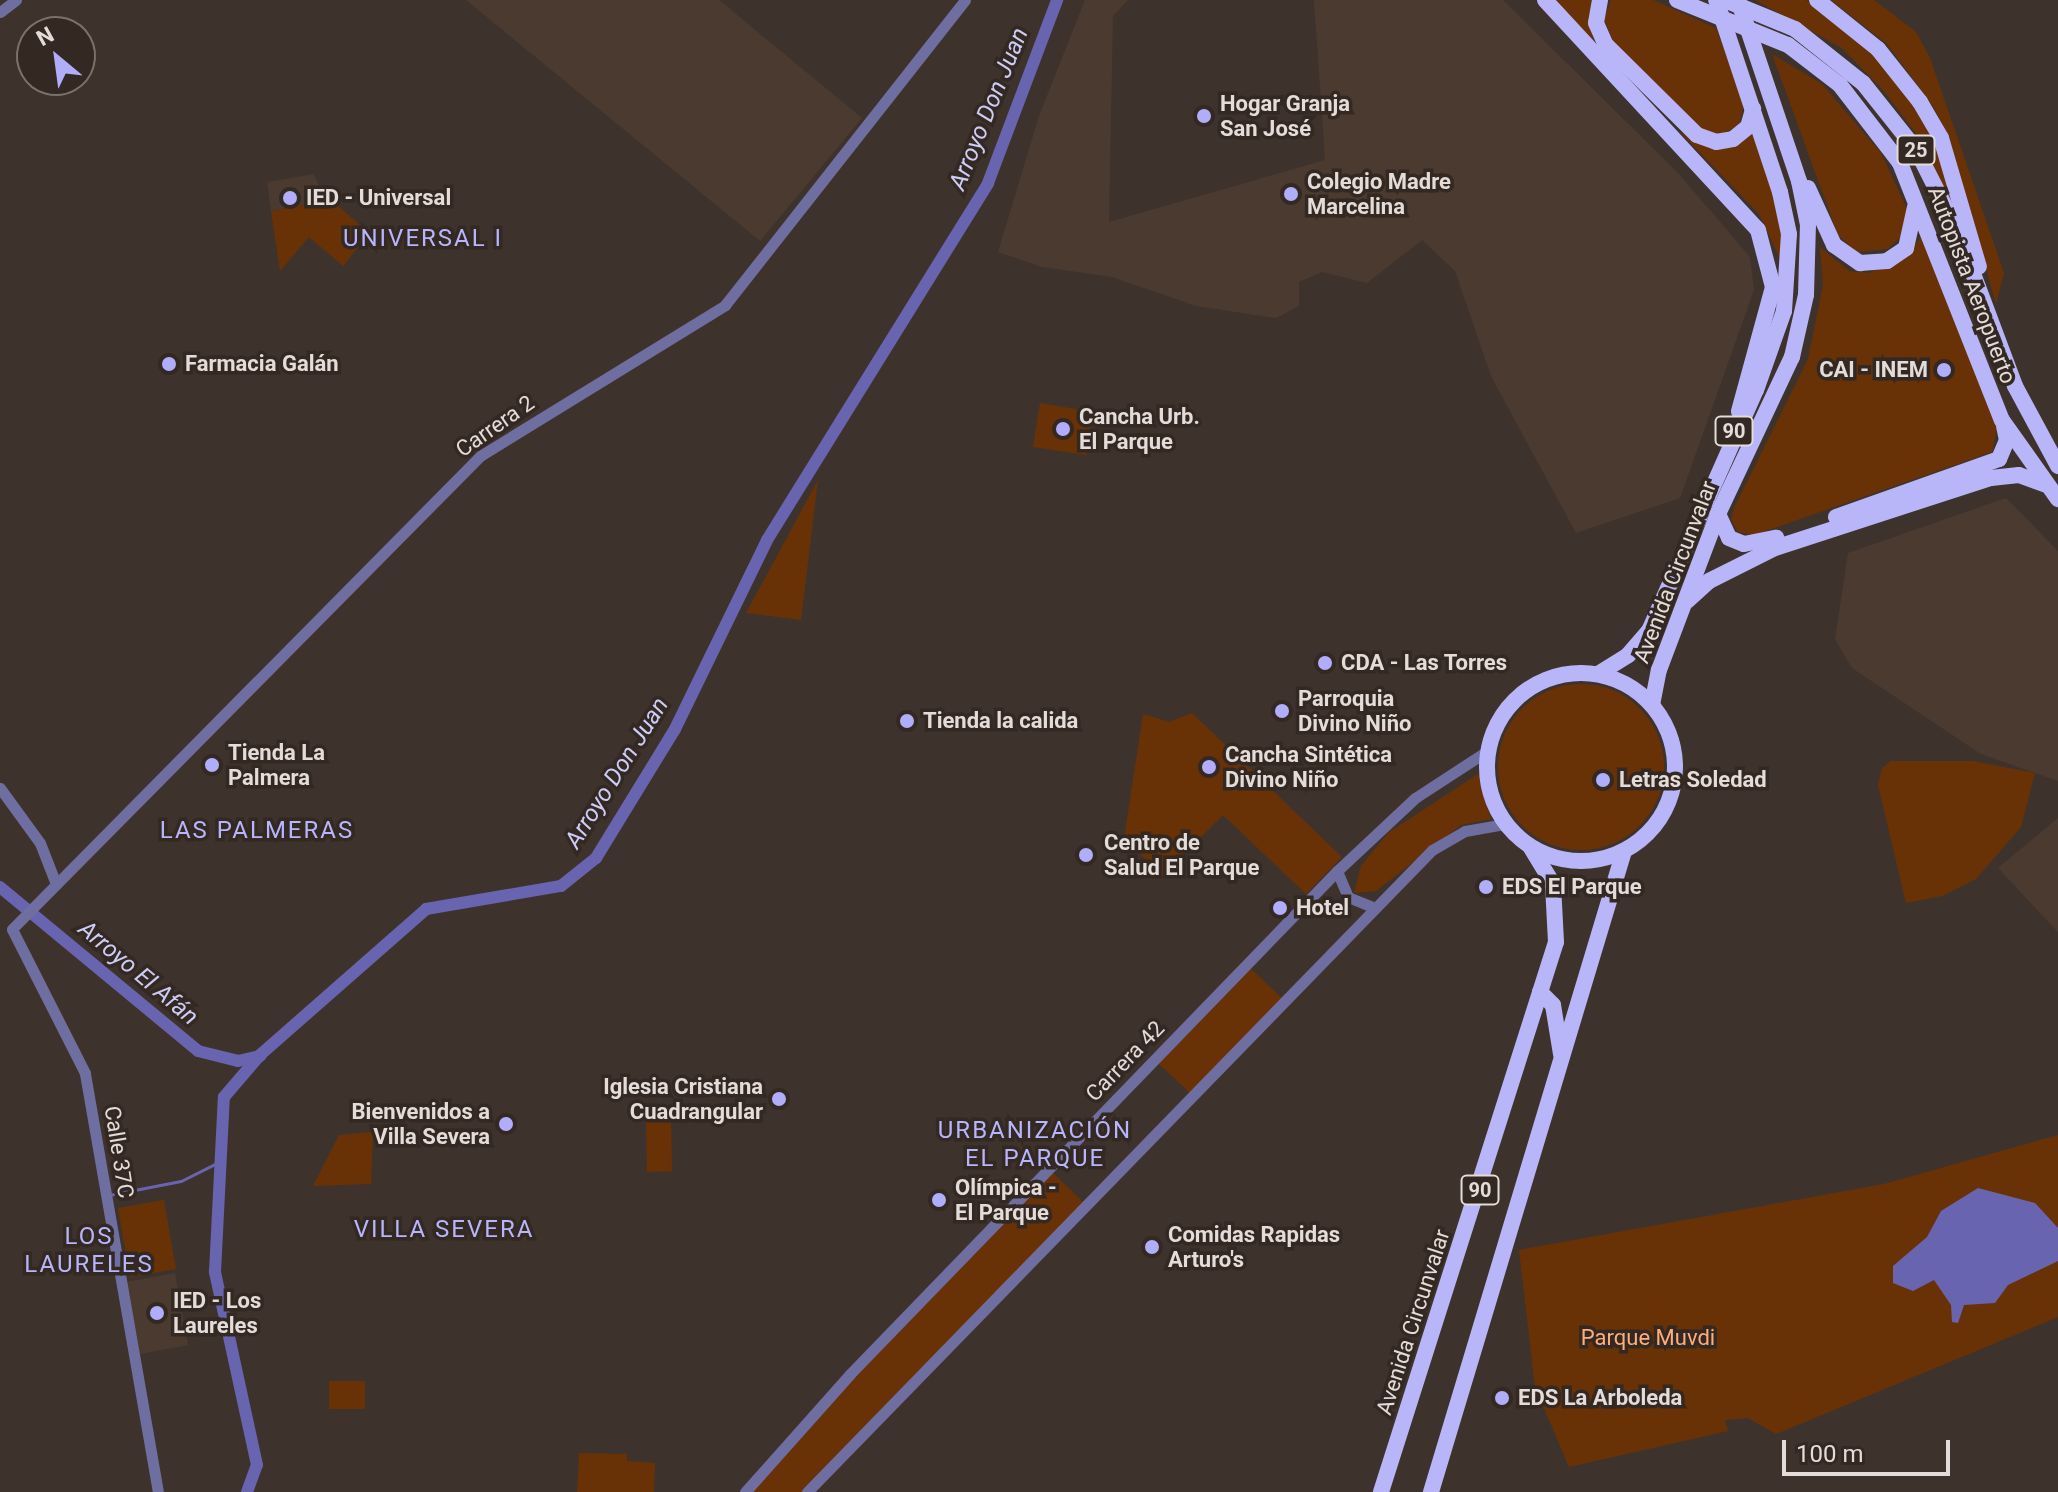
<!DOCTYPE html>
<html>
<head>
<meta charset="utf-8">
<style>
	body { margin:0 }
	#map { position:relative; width:2058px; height:1492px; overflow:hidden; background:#3e332c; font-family:Roboto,sans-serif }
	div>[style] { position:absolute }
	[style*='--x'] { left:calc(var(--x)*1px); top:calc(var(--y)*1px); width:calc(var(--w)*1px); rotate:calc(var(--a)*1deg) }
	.built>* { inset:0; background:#4b3a2f }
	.green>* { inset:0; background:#693206 }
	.round { border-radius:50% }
	.water>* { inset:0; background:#6964b0 }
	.stream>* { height:3px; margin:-1.5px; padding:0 1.5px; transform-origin:1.5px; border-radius:1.5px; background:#6964b0 }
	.canal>* { height:12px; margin:-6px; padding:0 6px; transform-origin:6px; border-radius:6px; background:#6964b0 }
	.tertiary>* { height:11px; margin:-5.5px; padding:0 5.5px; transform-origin:5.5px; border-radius:5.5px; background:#6f6ea1 }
	.trunk>* { height:16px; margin:-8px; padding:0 8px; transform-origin:8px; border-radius:8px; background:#b8b6f9 }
	.trunk>.ring { margin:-8px; padding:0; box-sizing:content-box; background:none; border:16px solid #b8b6f9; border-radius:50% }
	.trunk-bridge>* { height:16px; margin:-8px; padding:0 8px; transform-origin:8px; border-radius:8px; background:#b8b6f9 }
	.dots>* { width:22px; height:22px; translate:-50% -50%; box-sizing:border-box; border:4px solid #342922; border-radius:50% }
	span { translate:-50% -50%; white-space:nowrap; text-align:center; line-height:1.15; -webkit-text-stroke:7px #342922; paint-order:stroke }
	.shield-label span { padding:2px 6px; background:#342922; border:2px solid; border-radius:6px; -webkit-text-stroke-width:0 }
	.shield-label { font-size:20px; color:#e4dcd8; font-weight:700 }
	.poi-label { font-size:22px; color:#e4dcd8; font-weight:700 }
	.left { translate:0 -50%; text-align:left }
	.right { translate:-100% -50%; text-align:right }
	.street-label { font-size:22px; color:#e4dcd8 }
	.park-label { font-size:22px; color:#ffad7a }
	.water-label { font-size:24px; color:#ccccf7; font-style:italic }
	.neighbourhood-label { font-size:24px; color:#b7b5fc; letter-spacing:2px }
	.north { position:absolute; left:16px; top:16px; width:80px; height:80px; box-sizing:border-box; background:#342922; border:2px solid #7a716b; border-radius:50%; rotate:331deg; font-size:22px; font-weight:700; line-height:32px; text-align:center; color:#e4dcd8 }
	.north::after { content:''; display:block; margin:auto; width:28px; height:36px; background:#b0aefa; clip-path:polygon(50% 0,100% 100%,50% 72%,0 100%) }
	.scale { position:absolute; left:1782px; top:1440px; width:168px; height:36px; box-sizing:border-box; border:4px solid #e4dcd8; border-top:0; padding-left:10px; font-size:24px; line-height:28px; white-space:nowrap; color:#e4dcd8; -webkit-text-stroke:6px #342922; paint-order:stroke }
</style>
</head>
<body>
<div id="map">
	<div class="built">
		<i style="clip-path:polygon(466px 0,719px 0,862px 118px,760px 241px)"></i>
		<i style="clip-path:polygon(1085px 0,1128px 0,1113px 16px,1109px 222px,1325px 160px,1314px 0,1503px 0,1678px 173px,1750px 257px,1754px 290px,1680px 498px,1576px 533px,1491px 376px,1455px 271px,1422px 240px,1367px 283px,1322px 272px,1299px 282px,1299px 306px,1276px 318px,1196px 306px,1112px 277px,1042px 267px,998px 252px,1039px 116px)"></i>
		<i style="clip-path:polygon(314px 174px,321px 191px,303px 205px,271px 211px,267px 182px)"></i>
		<i style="clip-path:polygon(2006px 498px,2058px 551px,2058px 781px,1981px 754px,1852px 668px,1835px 639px,1848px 553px)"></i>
		<i style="clip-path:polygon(2058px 818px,2058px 932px,1998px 868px)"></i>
		<i style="clip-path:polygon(175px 1273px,188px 1345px,140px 1354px,127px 1282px)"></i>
	</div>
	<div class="green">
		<i style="clip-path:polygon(1556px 0,1591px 0,1593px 44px)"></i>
		<i style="clip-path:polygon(1611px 0,1653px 0,1716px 28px,1744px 104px,1739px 125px,1720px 135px,1700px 129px,1615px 45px,1604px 19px)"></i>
		<i style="clip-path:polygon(1755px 0,1806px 0,1863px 43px,1906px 90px,1936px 140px,1975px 270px,1917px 135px,1883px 90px,1842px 48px)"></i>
		<i style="clip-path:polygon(1831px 0,1874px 0,1916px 32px,1930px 58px,2004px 273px,1996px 304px,1949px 136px,1932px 105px,1887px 44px)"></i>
		<i style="clip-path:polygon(1772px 54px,1822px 84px,1881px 153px,1907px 209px,1904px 233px,1888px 249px,1857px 252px,1838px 235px)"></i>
		<i style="clip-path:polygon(1755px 118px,1782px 235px,1783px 265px,1759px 214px,1680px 132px,1711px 148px)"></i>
		<i style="clip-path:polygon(321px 191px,369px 233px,343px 266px,309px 237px,280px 271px,271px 211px,303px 205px)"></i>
		<i style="clip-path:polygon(1923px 234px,1997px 427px,1992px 452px,1754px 535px,1738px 532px,1731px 519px,1734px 508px,1808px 359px,1823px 285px,1820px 247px,1849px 271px,1869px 273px,1906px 257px)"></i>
		<i style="clip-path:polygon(1040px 403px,1093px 412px,1086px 455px,1033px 447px)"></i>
		<i style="clip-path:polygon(818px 480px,801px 620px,746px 613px)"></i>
		<i class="round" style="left:1498px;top:684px;width:166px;height:166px"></i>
		<i style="clip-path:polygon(1192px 713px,1342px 857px,1306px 894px,1223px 815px,1163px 875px,1124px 839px,1143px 714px,1169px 722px)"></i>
		<i style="clip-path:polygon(1891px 761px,1973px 761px,2035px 773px,2021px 827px,1976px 879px,1942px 896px,1906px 903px,1878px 785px,1882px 768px)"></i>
		<i style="clip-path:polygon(1478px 774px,1491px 819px,1461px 825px,1376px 891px,1354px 893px,1361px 866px,1388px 833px)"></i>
		<i style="clip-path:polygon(1247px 965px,1285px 1001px,1192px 1095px,1155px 1060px)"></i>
		<i style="clip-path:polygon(671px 1121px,672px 1171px,647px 1172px,646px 1122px)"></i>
		<i style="clip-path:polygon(373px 1132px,371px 1184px,313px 1186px,339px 1135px)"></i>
		<i style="clip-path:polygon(2058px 1135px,2058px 1317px,1776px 1434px,1748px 1418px,1725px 1420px,1728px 1431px,1569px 1467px,1535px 1387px,1519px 1250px,1884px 1184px)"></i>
		<i style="clip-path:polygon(1048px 1168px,1084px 1203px,807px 1492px,745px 1492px)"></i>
		<i style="clip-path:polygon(164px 1200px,176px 1269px,130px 1277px,118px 1208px)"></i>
		<i style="clip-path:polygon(329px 1381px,365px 1381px,365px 1409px,329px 1409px)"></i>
		<i style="clip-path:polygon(579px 1453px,627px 1454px,627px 1461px,655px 1463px,654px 1492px,577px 1492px)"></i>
	</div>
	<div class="water">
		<i style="clip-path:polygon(1978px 1188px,2035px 1203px,2058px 1228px,2058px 1261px,2008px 1285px,1995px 1303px,1964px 1305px,1958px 1323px,1952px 1322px,1951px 1305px,1934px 1280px,1913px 1291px,1893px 1283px,1893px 1266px,1927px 1237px,1941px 1211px)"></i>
	</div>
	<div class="stream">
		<i style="--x:109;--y:1195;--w:73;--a:-11"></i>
		<i style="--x:181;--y:1181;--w:42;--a:-26.6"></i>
	</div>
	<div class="canal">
		<i style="--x:0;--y:887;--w:257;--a:39.6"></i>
		<i style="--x:198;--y:1051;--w:41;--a:14"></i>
		<i style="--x:238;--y:1061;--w:23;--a:-13"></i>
		<i style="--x:247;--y:1492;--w:29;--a:-70"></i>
		<i style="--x:257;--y:1465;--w:198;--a:-102.3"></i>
		<i style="--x:215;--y:1272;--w:175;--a:-87.1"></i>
		<i style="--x:224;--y:1097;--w:55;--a:-49.4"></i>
		<i style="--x:260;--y:1055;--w:221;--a:-41.3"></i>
		<i style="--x:426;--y:909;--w:137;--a:-9.7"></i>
		<i style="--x:561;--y:886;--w:45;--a:-38.7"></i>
		<i style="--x:596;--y:858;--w:151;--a:-58.5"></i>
		<i style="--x:675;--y:729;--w:210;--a:-64"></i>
		<i style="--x:767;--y:540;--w:420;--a:-58.2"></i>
		<i style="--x:988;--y:183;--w:196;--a:-69.3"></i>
	</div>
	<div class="tertiary">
		<i style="--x:0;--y:12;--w:20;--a:-37"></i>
		<i style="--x:0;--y:788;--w:68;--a:54"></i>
		<i style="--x:40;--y:843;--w:44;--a:68.7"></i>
		<i style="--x:1337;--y:871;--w:28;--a:67"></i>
		<i style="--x:1348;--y:897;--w:29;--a:22"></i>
		<i style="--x:158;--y:1492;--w:425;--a:-99.9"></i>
		<i style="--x:85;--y:1073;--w:161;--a:-116.9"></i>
		<i style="--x:12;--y:929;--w:665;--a:-45.3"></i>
		<i style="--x:480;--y:456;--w:288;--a:-31.6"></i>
		<i style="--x:725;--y:305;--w:388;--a:-51.8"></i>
		<i style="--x:745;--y:1492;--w:158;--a:-48.3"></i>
		<i style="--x:850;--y:1374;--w:700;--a:-45.93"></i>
		<i style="--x:1337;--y:871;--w:107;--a:-43.1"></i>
		<i style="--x:1415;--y:798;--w:86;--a:-33.1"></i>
		<i style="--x:807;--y:1492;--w:896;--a:-45.77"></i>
		<i style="--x:1432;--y:850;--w:38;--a:-30"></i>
		<i style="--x:1465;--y:831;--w:41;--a:-9.9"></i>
	</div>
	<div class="trunk">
		<i style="--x:1545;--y:0;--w:313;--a:47.2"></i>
		<i style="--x:1758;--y:230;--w:59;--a:75.3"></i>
		<i style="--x:1773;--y:287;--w:129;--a:105.3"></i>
		<i style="--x:1600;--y:0;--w:23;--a:100"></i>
		<i style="--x:1596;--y:23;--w:24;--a:66"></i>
		<i style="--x:1606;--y:45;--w:128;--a:44.7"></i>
		<i style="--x:1697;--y:135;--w:20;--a:20"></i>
		<i style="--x:1716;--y:142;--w:17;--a:-10"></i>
		<i style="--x:1733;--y:139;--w:19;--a:-39"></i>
		<i style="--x:1748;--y:127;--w:19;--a:-74"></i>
		<i style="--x:1817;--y:0;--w:78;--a:38.8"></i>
		<i style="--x:1878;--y:49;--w:68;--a:51.6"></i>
		<i style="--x:1920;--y:102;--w:42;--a:59.7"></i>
		<i style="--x:1941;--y:138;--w:134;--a:73.6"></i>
		<i style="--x:1795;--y:29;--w:87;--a:38.5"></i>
		<i style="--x:1863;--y:83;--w:87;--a:51.5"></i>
		<i style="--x:1917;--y:151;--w:86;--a:63.1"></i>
		<i style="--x:1956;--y:228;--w:169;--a:69.5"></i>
		<i style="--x:2015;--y:386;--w:91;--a:61.7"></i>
		<i style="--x:1788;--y:45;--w:66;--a:37.6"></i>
		<i style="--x:1840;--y:85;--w:98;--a:52.4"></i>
		<i style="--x:1900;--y:163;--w:277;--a:68.4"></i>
		<i style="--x:2002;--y:420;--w:97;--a:54.7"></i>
		<i style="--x:1808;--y:188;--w:63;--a:65.5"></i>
		<i style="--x:1834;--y:245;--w:32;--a:35"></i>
		<i style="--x:1860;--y:263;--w:27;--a:-4"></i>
		<i style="--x:1887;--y:261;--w:23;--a:-34"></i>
		<i style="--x:1906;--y:248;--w:42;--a:-77.6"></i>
		<i style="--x:1718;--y:514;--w:26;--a:65"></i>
		<i style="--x:1729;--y:538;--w:16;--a:22"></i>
		<i style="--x:1744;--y:544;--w:33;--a:-11"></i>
		<i style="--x:1836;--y:517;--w:173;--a:-19.6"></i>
		<i style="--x:1999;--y:459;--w:21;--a:-67"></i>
		<i style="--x:2007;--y:440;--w:14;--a:-102"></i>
		<i style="--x:1687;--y:601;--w:30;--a:-42"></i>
		<i style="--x:1709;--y:581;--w:74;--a:-26.6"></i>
		<i style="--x:1775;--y:548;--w:227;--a:-18"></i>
		<i style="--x:1991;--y:478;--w:28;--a:-6"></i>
		<i style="--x:2019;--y:475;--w:27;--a:20"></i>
		<i class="ring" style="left:1487px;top:673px;width:172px;height:172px"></i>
		<i style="--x:1598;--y:674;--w:36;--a:-32"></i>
		<i style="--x:1628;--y:655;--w:32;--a:-49"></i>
		<i style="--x:1649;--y:631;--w:264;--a:-66.1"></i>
		<i style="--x:1756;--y:390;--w:84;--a:-70.5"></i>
		<i style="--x:1784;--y:311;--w:77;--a:-86.3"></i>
		<i style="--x:1789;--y:234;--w:43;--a:-102.1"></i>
		<i style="--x:1780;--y:192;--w:202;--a:-108.4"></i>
		<i style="--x:1652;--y:705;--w:36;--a:-79"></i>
		<i style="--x:1659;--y:670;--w:167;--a:-69.3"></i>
		<i style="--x:1718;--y:514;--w:174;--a:-64.8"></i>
		<i style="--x:1792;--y:357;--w:64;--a:-77.3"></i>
		<i style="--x:1806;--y:295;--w:70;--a:-88.4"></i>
		<i style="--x:1808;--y:225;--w:45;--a:-101.6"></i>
		<i style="--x:1799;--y:181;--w:191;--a:-108.6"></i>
		<i style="--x:1540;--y:992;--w:18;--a:45"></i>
		<i style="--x:1553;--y:1005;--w:50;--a:80.7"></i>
		<i style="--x:1381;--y:1492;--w:577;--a:-72.35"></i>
		<i style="--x:1556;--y:942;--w:58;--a:-93"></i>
		<i style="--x:1553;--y:884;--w:42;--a:-121.4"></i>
		<i style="--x:1431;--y:1492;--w:669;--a:-73.24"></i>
	</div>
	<div class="trunk-bridge">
		<i style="--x:1677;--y:0;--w:120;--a:22.1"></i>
		<i style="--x:1725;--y:0;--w:76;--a:22.5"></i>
	</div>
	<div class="dots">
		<i style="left:1204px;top:116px;background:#b0aefa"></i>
		<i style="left:1291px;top:194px;background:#b0aefa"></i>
		<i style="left:290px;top:198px;background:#b0aefa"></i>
		<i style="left:169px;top:364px;background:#b0aefa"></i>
		<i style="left:1944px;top:370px;background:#b0aefa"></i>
		<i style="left:1063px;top:429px;background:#b0aefa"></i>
		<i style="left:1325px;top:663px;background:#b0aefa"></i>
		<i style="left:1282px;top:711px;background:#b0aefa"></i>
		<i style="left:907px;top:721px;background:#b0aefa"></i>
		<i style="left:212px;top:765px;background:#b0aefa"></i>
		<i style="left:1209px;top:767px;background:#b0aefa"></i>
		<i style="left:1603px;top:780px;background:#b0aefa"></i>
		<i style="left:1086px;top:855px;background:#b0aefa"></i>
		<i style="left:1486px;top:887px;background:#b0aefa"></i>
		<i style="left:1280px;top:908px;background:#b0aefa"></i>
		<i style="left:779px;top:1099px;background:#b0aefa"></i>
		<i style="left:506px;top:1124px;background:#b0aefa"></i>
		<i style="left:939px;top:1200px;background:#b0aefa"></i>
		<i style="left:1152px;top:1247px;background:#b0aefa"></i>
		<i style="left:157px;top:1313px;background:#b0aefa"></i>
		<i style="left:1502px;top:1398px;background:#b0aefa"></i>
	</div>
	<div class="shield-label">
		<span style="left:1916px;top:150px">25</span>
		<span style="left:1734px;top:431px">90</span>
		<span style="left:1480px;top:1190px">90</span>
	</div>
	<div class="poi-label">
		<span class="left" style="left:1220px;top:116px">Hogar Granja<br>San José</span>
		<span class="left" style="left:1307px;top:194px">Colegio Madre<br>Marcelina</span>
		<span class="left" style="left:306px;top:198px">IED - Universal</span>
		<span class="left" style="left:185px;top:364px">Farmacia Galán</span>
		<span class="right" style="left:1928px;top:370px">CAI - INEM</span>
		<span class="left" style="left:1079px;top:429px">Cancha Urb.<br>El Parque</span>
		<span class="left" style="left:1341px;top:663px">CDA - Las Torres</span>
		<span class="left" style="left:1298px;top:711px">Parroquia<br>Divino Niño</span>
		<span class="left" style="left:923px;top:721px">Tienda la calida</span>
		<span class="left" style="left:228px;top:765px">Tienda La<br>Palmera</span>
		<span class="left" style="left:1225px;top:767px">Cancha Sintética<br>Divino Niño</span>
		<span class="left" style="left:1619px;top:780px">Letras Soledad</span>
		<span class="left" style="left:1104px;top:855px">Centro de<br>Salud El Parque</span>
		<span class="left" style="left:1502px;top:887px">EDS El Parque</span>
		<span class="left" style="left:1296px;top:908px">Hotel</span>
		<span class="right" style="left:763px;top:1099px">Iglesia Cristiana<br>Cuadrangular</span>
		<span class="right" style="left:490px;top:1124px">Bienvenidos a<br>Villa Severa</span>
		<span class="left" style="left:955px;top:1200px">Olímpica -<br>El Parque</span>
		<span class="left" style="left:1168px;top:1247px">Comidas Rapidas<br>Arturo's</span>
		<span class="left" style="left:173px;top:1313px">IED - Los<br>Laureles</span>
		<span class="left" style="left:1518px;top:1398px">EDS La Arboleda</span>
	</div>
	<div class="street-label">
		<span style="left:1972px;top:285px;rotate:69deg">Autopista Aeropuerto</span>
		<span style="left:495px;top:426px;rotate:-35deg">Carrera 2</span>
		<span style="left:1675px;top:572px;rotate:-69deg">Avenida Circunvalar</span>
		<span style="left:1125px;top:1061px;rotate:-46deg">Carrera 42</span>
		<span style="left:119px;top:1152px;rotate:81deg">Calle 37C</span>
		<span style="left:1413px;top:1322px;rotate:-72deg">Avenida Circunvalar</span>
	</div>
	<div class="park-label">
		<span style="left:1648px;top:1338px">Parque Muvdi</span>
	</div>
	<div class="water-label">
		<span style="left:989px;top:109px;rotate:-68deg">Arroyo Don Juan</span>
		<span style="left:617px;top:773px;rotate:-58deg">Arroyo Don Juan</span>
		<span style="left:138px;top:973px;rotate:40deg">Arroyo El Afán</span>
	</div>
	<div class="neighbourhood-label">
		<span style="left:423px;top:239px">UNIVERSAL I</span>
		<span style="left:257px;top:831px">LAS PALMERAS</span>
		<span style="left:1035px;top:1145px">URBANIZACIÓN<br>EL PARQUE</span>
		<span style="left:444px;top:1230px">VILLA SEVERA</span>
		<span style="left:89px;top:1251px">LOS<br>LAURELES</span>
	</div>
	<div class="north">N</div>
	<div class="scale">100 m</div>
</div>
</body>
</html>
